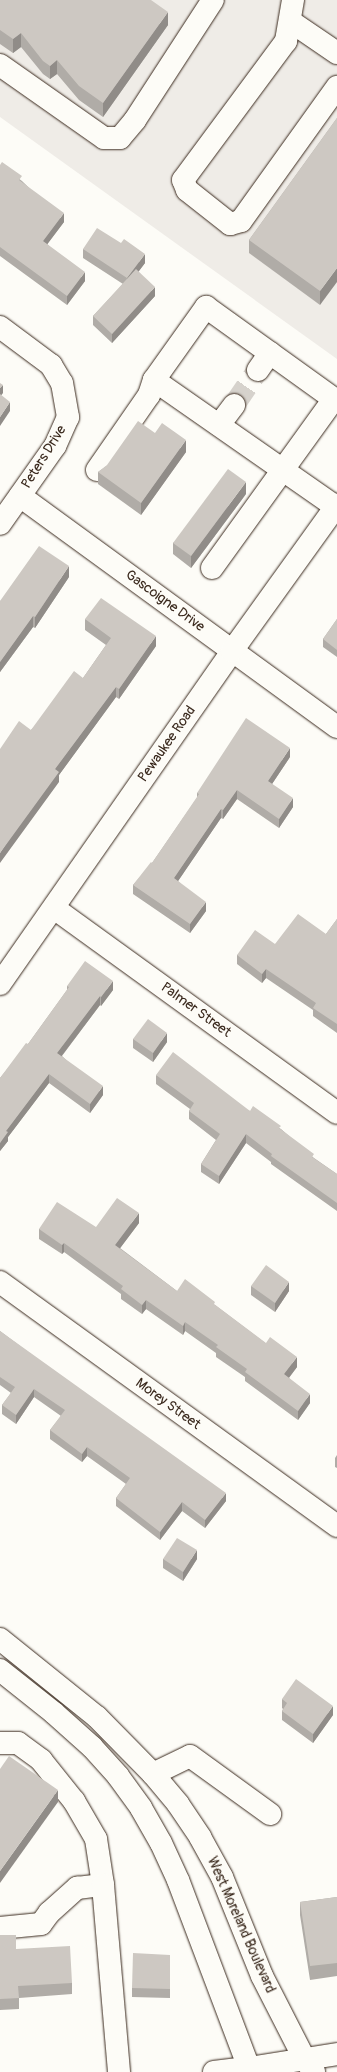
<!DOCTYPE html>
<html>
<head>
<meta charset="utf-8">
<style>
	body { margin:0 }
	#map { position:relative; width:337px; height:2072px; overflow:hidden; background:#fdfcf7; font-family:Pangolin,sans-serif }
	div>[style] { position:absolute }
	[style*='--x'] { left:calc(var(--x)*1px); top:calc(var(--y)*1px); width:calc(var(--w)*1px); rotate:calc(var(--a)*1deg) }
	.built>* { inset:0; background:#efece7 }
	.minor-tunnel>* { height:22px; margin-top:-11px; transform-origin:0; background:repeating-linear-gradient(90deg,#d6d2cc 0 22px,transparent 0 33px) }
	.roads { filter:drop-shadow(0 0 1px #3b2a1e) drop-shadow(0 0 1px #3b2a1e) }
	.minor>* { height:22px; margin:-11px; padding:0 11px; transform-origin:11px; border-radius:11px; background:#fdfcf7 }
	.major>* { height:22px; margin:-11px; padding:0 11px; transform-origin:11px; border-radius:11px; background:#fdfcf7 }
	.wall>* { inset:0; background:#b0aca7 }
	.shaded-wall>* { inset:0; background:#908c88 }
	.building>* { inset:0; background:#cdc8c2 }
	span { translate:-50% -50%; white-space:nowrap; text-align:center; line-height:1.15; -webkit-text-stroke:4px #fdfcf7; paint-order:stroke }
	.street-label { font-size:14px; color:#3b2a1e }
</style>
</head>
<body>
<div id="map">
	<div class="built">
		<i style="clip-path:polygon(0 0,337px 0,337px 359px,0 117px)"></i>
	</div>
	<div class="minor-tunnel">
		<i style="--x:234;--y:405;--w:42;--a:-55.6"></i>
	</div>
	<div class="roads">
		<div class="minor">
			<i style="--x:293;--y:0;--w:42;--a:99.7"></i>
			<i style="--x:286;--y:41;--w:173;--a:126.5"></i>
			<i style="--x:183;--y:180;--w:11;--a:68"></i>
			<i style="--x:187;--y:190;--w:55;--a:38.3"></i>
			<i style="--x:230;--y:224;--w:11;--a:-15"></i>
			<i style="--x:241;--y:221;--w:165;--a:-54.4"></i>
			<i style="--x:290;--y:21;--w:57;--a:34.2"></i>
			<i style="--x:0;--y:65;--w:127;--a:35.1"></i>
			<i style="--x:104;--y:138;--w:16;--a:0"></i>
			<i style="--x:120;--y:138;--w:23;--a:-50"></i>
			<i style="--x:135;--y:120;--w:143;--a:-57"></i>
			<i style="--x:0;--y:327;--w:64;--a:36.7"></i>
			<i style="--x:51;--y:365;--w:21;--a:59"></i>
			<i style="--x:62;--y:383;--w:35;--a:80"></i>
			<i style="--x:68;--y:417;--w:32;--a:114"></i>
			<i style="--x:55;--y:446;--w:95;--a:125.2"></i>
			<i style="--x:258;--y:370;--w:21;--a:-55"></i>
			<i style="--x:219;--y:425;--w:25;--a:-53"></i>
			<i style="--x:97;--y:470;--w:91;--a:-55.3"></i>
			<i style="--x:149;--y:395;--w:16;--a:-72"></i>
			<i style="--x:20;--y:496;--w:392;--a:36.1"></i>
			<i style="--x:336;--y:507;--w:222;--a:-145.1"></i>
			<i style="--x:154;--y:380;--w:90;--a:-54.5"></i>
			<i style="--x:206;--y:307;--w:161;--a:35.7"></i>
			<i style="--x:212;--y:568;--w:208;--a:-54.2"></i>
			<i style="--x:54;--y:908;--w:349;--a:35.9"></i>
			<i style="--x:0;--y:1282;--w:416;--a:35.9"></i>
			<i style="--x:0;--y:1639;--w:124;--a:38.8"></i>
			<i style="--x:97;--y:1717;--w:80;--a:45.5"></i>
			<i style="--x:153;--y:1774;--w:39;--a:50"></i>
			<i style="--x:178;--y:1804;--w:40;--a:56"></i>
			<i style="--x:200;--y:1837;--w:46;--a:61.2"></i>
			<i style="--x:222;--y:1877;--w:107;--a:68"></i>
			<i style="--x:262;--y:1976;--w:94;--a:62.9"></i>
			<i style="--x:305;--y:2060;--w:15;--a:53"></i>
			<i style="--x:0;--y:1670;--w:69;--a:38.5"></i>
			<i style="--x:54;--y:1713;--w:51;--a:41.8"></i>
			<i style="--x:92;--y:1747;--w:39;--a:48"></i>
			<i style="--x:118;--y:1776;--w:39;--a:54"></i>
			<i style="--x:141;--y:1808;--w:40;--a:60.3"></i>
			<i style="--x:161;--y:1843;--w:41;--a:65.3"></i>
			<i style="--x:178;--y:1880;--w:201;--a:69.3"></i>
			<i style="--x:0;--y:1743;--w:18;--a:0"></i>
			<i style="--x:18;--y:1743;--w:29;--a:36"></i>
			<i style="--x:41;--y:1760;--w:53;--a:51.2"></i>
			<i style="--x:74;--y:1801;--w:44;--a:59.9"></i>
			<i style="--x:96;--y:1839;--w:47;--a:81.3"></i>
			<i style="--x:153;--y:1774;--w:41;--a:-25.9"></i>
			<i style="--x:190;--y:1756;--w:99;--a:35.9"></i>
			<i style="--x:0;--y:1928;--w:41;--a:-5.6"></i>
			<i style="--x:41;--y:1924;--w:14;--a:-54"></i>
			<i style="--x:49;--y:1913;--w:38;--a:-42"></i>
			<i style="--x:77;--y:1888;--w:26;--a:-7"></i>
			<i style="--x:103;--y:1885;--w:188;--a:85.1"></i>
		</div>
		<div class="major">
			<i style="--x:0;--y:984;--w:406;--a:-55.1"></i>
			<i style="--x:232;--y:651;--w:180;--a:-54.3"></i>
			<i style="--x:214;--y:2072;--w:35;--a:-7"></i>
			<i style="--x:249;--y:2068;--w:89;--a:-9"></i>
		</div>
	</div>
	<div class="wall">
		<i style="clip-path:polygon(0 0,168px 25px,103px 117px,79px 100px,57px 74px,50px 79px,43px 74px,21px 47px,13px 53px,0 44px)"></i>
		<i style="clip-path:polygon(337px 118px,320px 305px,249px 253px,249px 240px)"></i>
		<i style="clip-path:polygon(0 165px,22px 181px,64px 222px,47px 244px,85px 281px,67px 305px,0 256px)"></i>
		<i style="clip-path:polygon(83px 249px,145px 263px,138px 272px,155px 296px,112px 343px,93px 325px,93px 316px,123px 284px,83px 258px)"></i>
		<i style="clip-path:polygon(155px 433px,186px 452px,141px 515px,98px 484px,98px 472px)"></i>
		<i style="clip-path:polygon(246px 494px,191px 568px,173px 554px,173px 543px)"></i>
		<i style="clip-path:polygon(69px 577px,35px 628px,33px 627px,0 672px,0 601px)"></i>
		<i style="clip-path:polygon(85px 619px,156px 646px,119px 699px,116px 697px,59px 775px,59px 782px,31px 730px,83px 678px,106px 645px,85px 630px)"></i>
		<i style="clip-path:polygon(337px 619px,337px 657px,323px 647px,323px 639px)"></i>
		<i style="clip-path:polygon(290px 757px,272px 784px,293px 807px,279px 828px,237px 799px,223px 819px,221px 818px,178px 881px,206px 911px,190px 933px,133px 894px,133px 885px,152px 863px,197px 798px,197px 793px)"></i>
		<i style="clip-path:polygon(337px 919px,337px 1033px,313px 1016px,313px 1010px,266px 978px,262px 983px,237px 964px,237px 955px,275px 944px,326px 934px)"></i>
		<i style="clip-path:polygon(67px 986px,113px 990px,101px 1006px,100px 1005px,62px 1056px,103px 1095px,90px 1113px,49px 1083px,8px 1137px,8px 1141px,0 1151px,0 1078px,28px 1044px,67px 990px)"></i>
		<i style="clip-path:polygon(133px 1039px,167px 1042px,153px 1062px,133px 1048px)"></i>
		<i style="clip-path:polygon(156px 1075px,250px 1111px,281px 1129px,314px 1158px,337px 1174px,337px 1211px,271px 1164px,271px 1162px,246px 1143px,219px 1184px,201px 1172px,201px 1164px,216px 1140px,189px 1119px,189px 1111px,190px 1109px,156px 1084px)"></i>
		<i style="clip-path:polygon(139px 1223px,120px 1248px,177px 1291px,215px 1305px,297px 1367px,289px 1378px,310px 1403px,298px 1420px,245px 1381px,245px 1377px,216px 1357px,216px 1353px,185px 1331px,183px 1335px,146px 1309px,142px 1314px,121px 1299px,121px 1294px,64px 1252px,62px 1254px,39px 1239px,39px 1229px,96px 1227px)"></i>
		<i style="clip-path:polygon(251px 1286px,289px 1291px,275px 1312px,251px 1295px)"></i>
		<i style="clip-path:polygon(0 1331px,226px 1501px,205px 1528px,182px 1511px,160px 1540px,116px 1506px,116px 1498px,126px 1484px,87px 1456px,82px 1462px,50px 1439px,50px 1430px,61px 1416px,34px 1397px,16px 1424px,2px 1414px,2px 1405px,11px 1393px,0 1385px)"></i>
		<i style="clip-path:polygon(337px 1455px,337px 1468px,335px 1467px,335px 1458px)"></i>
		<i style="clip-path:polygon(163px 1559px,197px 1559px,183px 1581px,163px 1568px)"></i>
		<i style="clip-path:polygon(282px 1699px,333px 1715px,313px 1743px,282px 1720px,282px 1711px,283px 1709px,282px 1708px)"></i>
		<i style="clip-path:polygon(337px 1897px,337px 1976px,310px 1980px,300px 1915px,300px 1902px)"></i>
		<i style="clip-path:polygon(0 1935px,16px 1949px,72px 1983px,72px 1994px,19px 1998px,19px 2009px,0 2010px)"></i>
		<i style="clip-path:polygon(170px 1955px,170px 1998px,132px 1997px,132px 1988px)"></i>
	</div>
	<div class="shaded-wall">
		<i style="clip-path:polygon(168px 12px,168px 25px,103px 117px,103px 103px)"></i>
		<i style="clip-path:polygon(21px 33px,21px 47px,13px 53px,13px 39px)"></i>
		<i style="clip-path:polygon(57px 60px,57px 74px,50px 79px,50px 66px)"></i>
		<i style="clip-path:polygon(64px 213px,64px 222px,43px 250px,43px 241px)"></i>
		<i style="clip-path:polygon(145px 254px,145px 263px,127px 287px,127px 278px)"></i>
		<i style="clip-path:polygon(337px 268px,337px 282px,320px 305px,320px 291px)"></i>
		<i style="clip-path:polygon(85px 272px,85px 281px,67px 305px,67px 296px)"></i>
		<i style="clip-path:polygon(155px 287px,155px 296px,112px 343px,112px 334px)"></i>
		<i style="clip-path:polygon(3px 385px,3px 393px,0 397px,0 388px)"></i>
		<i style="clip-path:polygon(10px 402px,10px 411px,0 426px,0 417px)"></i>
		<i style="clip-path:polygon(186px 440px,186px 452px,141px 515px,141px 503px)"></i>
		<i style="clip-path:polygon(246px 482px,246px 494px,191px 568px,191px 556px)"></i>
		<i style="clip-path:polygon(69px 566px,69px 577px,35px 628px,35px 617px)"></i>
		<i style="clip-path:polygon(33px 616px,33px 627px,0 672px,0 662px)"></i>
		<i style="clip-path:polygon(156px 636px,156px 646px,119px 699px,119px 689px)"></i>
		<i style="clip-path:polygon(116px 687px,116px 697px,59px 775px,59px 782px,0 863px,0 853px,55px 769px)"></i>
		<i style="clip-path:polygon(290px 748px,290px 757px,268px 790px,268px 781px)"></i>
		<i style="clip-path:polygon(237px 790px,237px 799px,223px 819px,223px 810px)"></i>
		<i style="clip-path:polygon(293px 798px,293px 807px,279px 828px,279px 819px)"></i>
		<i style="clip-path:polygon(221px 809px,221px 818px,174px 887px,174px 878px)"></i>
		<i style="clip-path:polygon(206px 902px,206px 911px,190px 933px,190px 924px)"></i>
		<i style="clip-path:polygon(266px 969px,266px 978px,262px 983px,262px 974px)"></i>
		<i style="clip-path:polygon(113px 981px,113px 990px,101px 1006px,101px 997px)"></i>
		<i style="clip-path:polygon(100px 996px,100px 1005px,57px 1062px,57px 1053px)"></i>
		<i style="clip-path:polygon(167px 1033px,167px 1042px,153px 1062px,153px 1053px)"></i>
		<i style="clip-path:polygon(49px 1074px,49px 1083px,8px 1137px,8px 1141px,0 1151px,0 1143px,6px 1131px)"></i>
		<i style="clip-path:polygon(103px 1086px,103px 1095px,90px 1113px,90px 1104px)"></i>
		<i style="clip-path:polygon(246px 1134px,246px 1143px,219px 1184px,219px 1176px)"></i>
		<i style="clip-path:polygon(139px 1213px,139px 1223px,115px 1255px,115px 1245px)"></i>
		<i style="clip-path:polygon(64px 1243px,64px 1252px,62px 1254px,62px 1245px)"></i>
		<i style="clip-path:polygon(289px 1282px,289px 1291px,275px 1312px,275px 1303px)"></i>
		<i style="clip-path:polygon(146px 1300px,146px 1309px,142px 1314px,142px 1305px)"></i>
		<i style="clip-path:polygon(185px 1322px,185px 1331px,183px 1335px,183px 1326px)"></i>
		<i style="clip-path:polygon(297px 1357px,297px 1367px,284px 1384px,284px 1374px)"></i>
		<i style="clip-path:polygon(34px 1389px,34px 1397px,16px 1424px,16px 1415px)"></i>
		<i style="clip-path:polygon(310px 1394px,310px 1403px,298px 1420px,298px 1411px)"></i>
		<i style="clip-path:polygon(87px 1447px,87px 1456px,82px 1462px,82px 1454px)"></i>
		<i style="clip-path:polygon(226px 1493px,226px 1501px,205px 1528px,205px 1520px)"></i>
		<i style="clip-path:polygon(182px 1502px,182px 1511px,160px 1540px,160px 1532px)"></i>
		<i style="clip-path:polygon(197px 1550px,197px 1559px,183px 1581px,183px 1572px)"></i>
		<i style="clip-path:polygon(333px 1706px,333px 1715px,313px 1743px,313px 1734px)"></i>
		<i style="clip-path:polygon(58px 1790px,58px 1802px,0 1883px,0 1871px)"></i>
	</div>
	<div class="building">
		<i style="clip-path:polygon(0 0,151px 0,168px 12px,103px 103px,79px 86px,57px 60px,50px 66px,43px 61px,21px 33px,13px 39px,0 30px)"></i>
		<i style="clip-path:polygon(337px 118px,337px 268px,320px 291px,249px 240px)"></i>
		<i style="clip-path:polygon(2px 162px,22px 176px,19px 180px,64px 213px,43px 241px,85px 272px,67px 296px,0 247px,0 165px)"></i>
		<i style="clip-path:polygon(97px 228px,121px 243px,124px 239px,145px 254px,127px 278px,83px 249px)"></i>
		<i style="clip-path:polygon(136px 269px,155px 287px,112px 334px,93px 316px)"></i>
		<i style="clip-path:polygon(0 383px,3px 385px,0 388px)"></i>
		<i style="clip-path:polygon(0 394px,10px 402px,0 417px)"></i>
		<i style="clip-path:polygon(138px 421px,155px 433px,162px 423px,186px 440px,141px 503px,98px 472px,107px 465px)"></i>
		<i style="clip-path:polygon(228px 469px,246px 482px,191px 556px,173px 543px)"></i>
		<i style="clip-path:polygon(39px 546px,69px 566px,35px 617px,33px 616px,0 662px,0 601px)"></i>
		<i style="clip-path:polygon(101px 598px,156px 636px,119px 689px,116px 687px,55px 769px,59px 772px,0 853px,0 749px,19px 721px,31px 730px,74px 671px,83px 678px,111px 638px,85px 619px)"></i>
		<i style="clip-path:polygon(337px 619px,337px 650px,323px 639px)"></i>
		<i style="clip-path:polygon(246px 718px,290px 748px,268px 781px,293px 798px,279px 819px,237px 790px,223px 810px,221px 809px,174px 878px,206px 902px,190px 924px,133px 885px,151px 862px,152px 863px,199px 794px,197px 793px)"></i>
		<i style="clip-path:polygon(298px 914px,326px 934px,337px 919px,337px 1024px,313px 1008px,316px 1003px,266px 969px,262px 974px,237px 955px,255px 930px,275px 944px)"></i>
		<i style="clip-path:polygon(85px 961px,113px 981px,101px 997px,100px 996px,57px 1053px,103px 1086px,90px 1104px,49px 1074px,6px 1131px,8px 1132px,0 1143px,0 1078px,26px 1043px,28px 1044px,69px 987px,67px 986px)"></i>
		<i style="clip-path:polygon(148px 1019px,167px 1033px,153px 1053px,133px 1039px)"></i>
		<i style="clip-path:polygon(173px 1052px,250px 1111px,253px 1106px,281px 1126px,279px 1128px,314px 1154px,312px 1157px,337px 1174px,337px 1203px,271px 1156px,272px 1154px,246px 1134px,219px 1176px,201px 1164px,220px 1134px,189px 1111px,194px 1103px,156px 1075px)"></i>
		<i style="clip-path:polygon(117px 1198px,139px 1213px,115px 1245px,177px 1291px,185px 1279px,215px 1302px,214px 1304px,266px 1343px,270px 1337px,297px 1357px,284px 1374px,310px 1394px,298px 1411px,245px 1372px,247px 1369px,216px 1347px,218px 1345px,185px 1322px,183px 1326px,146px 1300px,142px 1305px,121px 1289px,123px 1286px,64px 1243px,62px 1245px,39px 1229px,57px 1202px,96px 1227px)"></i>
		<i style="clip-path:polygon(266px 1265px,289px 1282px,275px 1303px,251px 1286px)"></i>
		<i style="clip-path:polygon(0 1331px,226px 1493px,205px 1520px,182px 1502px,160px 1532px,116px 1498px,130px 1478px,87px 1447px,82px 1454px,50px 1430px,65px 1410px,34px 1389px,16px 1415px,2px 1405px,15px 1387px,0 1377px)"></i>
		<i style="clip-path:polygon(177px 1538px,197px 1550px,183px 1572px,163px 1559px)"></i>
		<i style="clip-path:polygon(296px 1679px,333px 1706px,313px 1734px,282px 1711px,287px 1703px,282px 1699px)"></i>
		<i style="clip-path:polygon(9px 1756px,58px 1790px,0 1871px,0 1769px)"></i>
		<i style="clip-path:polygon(337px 1897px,337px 1963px,310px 1966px,300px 1902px)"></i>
		<i style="clip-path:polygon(0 1935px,16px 1935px,16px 1949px,70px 1946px,72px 1983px,18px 1986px,19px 1998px,0 1999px)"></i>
		<i style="clip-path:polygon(133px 1953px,170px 1955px,170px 1989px,132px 1988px)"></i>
	</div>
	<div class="street-label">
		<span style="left:44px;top:457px;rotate:-58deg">Peters Drive</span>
		<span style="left:165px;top:601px;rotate:36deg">Gascoigne Drive</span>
		<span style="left:167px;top:744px;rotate:-55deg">Pewaukee Road</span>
		<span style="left:196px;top:1010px;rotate:36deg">Palmer Street</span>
		<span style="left:168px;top:1404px;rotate:36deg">Morey Street</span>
		<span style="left:241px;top:1925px;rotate:66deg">West Moreland Boulevard</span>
	</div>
</div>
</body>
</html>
